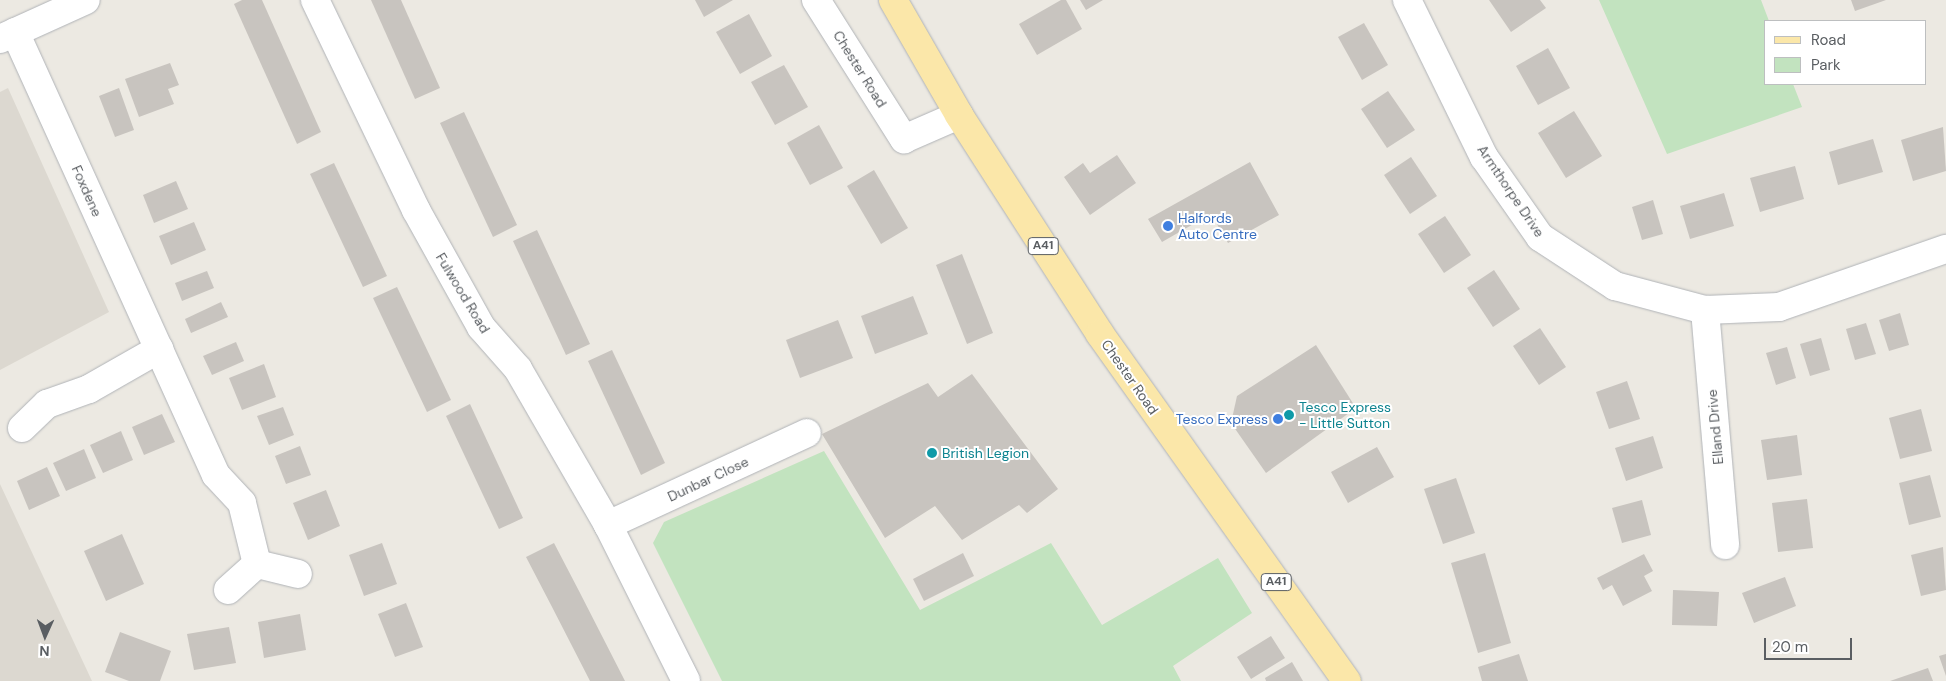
<!DOCTYPE html>
<html>
<head>
<meta charset="utf-8">
<style>
	body { margin:0 }
	#map { position:relative; width:1946px; height:681px; overflow:hidden; background:#ece9e2; font-family:"DM Sans",sans-serif }
	div>[style] { position:absolute }
	[style*='--x'] { left:calc(var(--x)*1px); top:calc(var(--y)*1px); width:calc(var(--w)*1px); rotate:calc(var(--a)*1deg) }
	.education>* { inset:0; background:#dcd8d0 }
	.green>* { inset:0; background:#c2e3bf }
	.building>* { inset:0; background:#c8c4bf }
	.roads { filter:drop-shadow(0 0 1px #b0b3b7) drop-shadow(0 0 1px #b0b3b7) }
	.minor>* { height:28px; margin:-14px; padding:0 14px; transform-origin:14px; border-radius:14px; background:#fff }
	.major>* { height:28px; margin:-14px; padding:0 14px; transform-origin:14px; border-radius:14px; background:#fbe7a9 }
	.dots>* { width:14px; height:14px; translate:-50% -50%; box-sizing:border-box; border:2px solid #fff; border-radius:50% }
	span { translate:-50% -50%; white-space:nowrap; text-align:center; line-height:1.15; -webkit-text-stroke:4px #fff; paint-order:stroke }
	.shield-label span { padding:1px 4px; background:#fff; border:1px solid; border-radius:4px; -webkit-text-stroke-width:0 }
	.shield-label { font-size:12px; color:#5a5e62; font-weight:700 }
	.street-label { font-size:14px; color:#5a5e62 }
	.shop-label { font-size:14px; color:#366cbe }
	.left { translate:0 -50%; text-align:left }
	.right { translate:-100% -50%; text-align:right }
	.culture-label { font-size:14px; color:#0d838f }
	.legend { position:absolute; left:1764px; top:20px; width:162px; height:65px; box-sizing:border-box; background:#fff; border:1px solid #bdbfc0; margin:0; padding:6px 9px; list-style:none; font-size:15px; color:#5a5e62 }
	.legend li { display:flex; align-items:center; gap:10px; height:25px }
	.legend b { width:25px; border:1px solid #bdbfc0 }
	.north { position:absolute; left:20px; top:611px; width:50px; height:50px; -webkit-text-stroke:4px #fff; paint-order:stroke; rotate:182deg; font-size:14px; font-weight:700; line-height:20px; text-align:center; color:#5a5e62 }
	.north::after { content:''; display:block; margin:auto; width:18px; height:22px; background:#5a5e62; clip-path:polygon(50% 0,100% 100%,50% 72%,0 100%) }
	.scale { position:absolute; left:1764px; top:638px; width:88px; height:22px; box-sizing:border-box; border:2px solid #5a5e62; border-top:0; padding-left:6px; font-size:15px; line-height:18px; white-space:nowrap; color:#5a5e62; -webkit-text-stroke:4px #fff; paint-order:stroke }
</style>
</head>
<body>
<div id="map">
	<div class="education">
		<i style="clip-path:polygon(8px 88px,109px 312px,0 370px,0 92px)"></i>
		<i style="clip-path:polygon(0 484px,92px 681px,0 681px)"></i>
	</div>
	<div class="green">
		<i style="clip-path:polygon(1599px 0,1761px 0,1769px 21px,1765px 21px,1765px 84px,1793px 84px,1802px 107px,1667px 154px)"></i>
		<i style="clip-path:polygon(824px 451px,920px 610px,1051px 543px,1102px 625px,1218px 558px,1252px 613px,1173px 666px,1181px 681px,722px 681px,653px 543px,664px 522px)"></i>
	</div>
	<div class="building">
		<i style="clip-path:polygon(242px 0,262px 0,321px 132px,297px 144px,234px 4px)"></i>
		<i style="clip-path:polygon(371px 0,401px 0,440px 88px,415px 99px)"></i>
		<i style="clip-path:polygon(695px 0,733px 0,704px 17px)"></i>
		<i style="clip-path:polygon(1061px 0,1066px 0,1082px 29px,1037px 55px,1019px 24px)"></i>
		<i style="clip-path:polygon(1080px 0,1103px 0,1086px 10px)"></i>
		<i style="clip-path:polygon(1489px 0,1540px 0,1546px 8px,1511px 32px)"></i>
		<i style="clip-path:polygon(1851px 0,1886px 0,1855px 11px)"></i>
		<i style="clip-path:polygon(749px 14px,772px 56px,740px 74px,716px 32px)"></i>
		<i style="clip-path:polygon(1364px 23px,1388px 65px,1362px 80px,1338px 37px)"></i>
		<i style="clip-path:polygon(1548px 48px,1570px 88px,1538px 105px,1516px 66px)"></i>
		<i style="clip-path:polygon(170px 63px,179px 85px,168px 89px,174px 104px,139px 117px,125px 79px)"></i>
		<i style="clip-path:polygon(784px 65px,808px 107px,775px 125px,751px 82px)"></i>
		<i style="clip-path:polygon(119px 88px,134px 130px,115px 137px,99px 96px)"></i>
		<i style="clip-path:polygon(1388px 91px,1415px 130px,1387px 148px,1361px 109px)"></i>
		<i style="clip-path:polygon(1574px 111px,1602px 156px,1566px 178px,1538px 133px)"></i>
		<i style="clip-path:polygon(464px 112px,517px 225px,493px 237px,440px 123px)"></i>
		<i style="clip-path:polygon(819px 125px,843px 168px,810px 185px,787px 143px)"></i>
		<i style="clip-path:polygon(1943px 127px,1946px 171px,1913px 181px,1901px 140px)"></i>
		<i style="clip-path:polygon(1873px 139px,1883px 172px,1838px 185px,1829px 152px)"></i>
		<i style="clip-path:polygon(1117px 155px,1136px 183px,1090px 215px,1064px 177px,1083px 163px,1090px 173px)"></i>
		<i style="clip-path:polygon(1411px 157px,1437px 196px,1410px 214px,1384px 175px)"></i>
		<i style="clip-path:polygon(1250px 162px,1279px 215px,1228px 243px,1211px 214px,1162px 242px,1148px 219px)"></i>
		<i style="clip-path:polygon(334px 163px,387px 276px,363px 287px,310px 174px)"></i>
		<i style="clip-path:polygon(1795px 166px,1804px 199px,1760px 212px,1750px 178px)"></i>
		<i style="clip-path:polygon(874px 170px,908px 228px,881px 244px,847px 186px)"></i>
		<i style="clip-path:polygon(176px 181px,188px 209px,154px 223px,143px 195px)"></i>
		<i style="clip-path:polygon(1724px 193px,1734px 226px,1690px 239px,1680px 206px)"></i>
		<i style="clip-path:polygon(1653px 200px,1663px 234px,1642px 240px,1632px 207px)"></i>
		<i style="clip-path:polygon(1445px 216px,1471px 255px,1444px 273px,1418px 234px)"></i>
		<i style="clip-path:polygon(194px 222px,206px 250px,171px 265px,159px 236px)"></i>
		<i style="clip-path:polygon(537px 230px,590px 344px,566px 355px,513px 241px)"></i>
		<i style="clip-path:polygon(962px 254px,993px 333px,967px 344px,936px 265px)"></i>
		<i style="clip-path:polygon(1494px 270px,1520px 309px,1493px 327px,1467px 288px)"></i>
		<i style="clip-path:polygon(207px 271px,214px 288px,182px 301px,175px 283px)"></i>
		<i style="clip-path:polygon(397px 287px,451px 400px,427px 412px,373px 298px)"></i>
		<i style="clip-path:polygon(913px 296px,928px 334px,875px 354px,861px 316px)"></i>
		<i style="clip-path:polygon(221px 302px,228px 317px,191px 333px,185px 319px)"></i>
		<i style="clip-path:polygon(1900px 313px,1909px 345px,1889px 351px,1879px 320px)"></i>
		<i style="clip-path:polygon(838px 320px,853px 358px,800px 378px,786px 340px)"></i>
		<i style="clip-path:polygon(1866px 323px,1876px 354px,1855px 360px,1846px 329px)"></i>
		<i style="clip-path:polygon(1540px 328px,1566px 367px,1539px 385px,1513px 346px)"></i>
		<i style="clip-path:polygon(1821px 338px,1830px 370px,1810px 376px,1800px 344px)"></i>
		<i style="clip-path:polygon(236px 342px,244px 361px,212px 375px,203px 356px)"></i>
		<i style="clip-path:polygon(1316px 345px,1356px 408px,1266px 473px,1231px 423px,1237px 396px)"></i>
		<i style="clip-path:polygon(1787px 347px,1796px 378px,1776px 385px,1766px 353px)"></i>
		<i style="clip-path:polygon(612px 350px,665px 463px,641px 475px,588px 361px)"></i>
		<i style="clip-path:polygon(264px 364px,276px 397px,242px 410px,229px 378px)"></i>
		<i style="clip-path:polygon(972px 374px,1058px 489px,1027px 513px,1019px 505px,962px 540px,935px 506px,885px 538px,822px 434px,928px 383px,938px 397px)"></i>
		<i style="clip-path:polygon(1627px 381px,1640px 419px,1609px 429px,1596px 392px)"></i>
		<i style="clip-path:polygon(470px 404px,523px 518px,499px 529px,446px 416px)"></i>
		<i style="clip-path:polygon(283px 407px,294px 435px,269px 445px,257px 416px)"></i>
		<i style="clip-path:polygon(1921px 409px,1932px 451px,1900px 459px,1889px 418px)"></i>
		<i style="clip-path:polygon(162px 414px,175px 442px,144px 455px,132px 427px)"></i>
		<i style="clip-path:polygon(121px 431px,133px 460px,103px 473px,90px 445px)"></i>
		<i style="clip-path:polygon(1797px 435px,1802px 475px,1767px 480px,1761px 440px)"></i>
		<i style="clip-path:polygon(1653px 436px,1663px 468px,1626px 481px,1615px 448px)"></i>
		<i style="clip-path:polygon(300px 446px,311px 475px,286px 484px,275px 456px)"></i>
		<i style="clip-path:polygon(1377px 447px,1394px 477px,1348px 503px,1331px 472px)"></i>
		<i style="clip-path:polygon(84px 449px,96px 478px,66px 491px,53px 463px)"></i>
		<i style="clip-path:polygon(47px 467px,60px 496px,29px 510px,17px 481px)"></i>
		<i style="clip-path:polygon(1930px 475px,1941px 517px,1909px 525px,1899px 483px)"></i>
		<i style="clip-path:polygon(1456px 478px,1475px 533px,1443px 544px,1424px 489px)"></i>
		<i style="clip-path:polygon(326px 490px,340px 526px,308px 540px,293px 503px)"></i>
		<i style="clip-path:polygon(1807px 499px,1813px 548px,1778px 552px,1772px 503px)"></i>
		<i style="clip-path:polygon(1642px 500px,1651px 535px,1622px 543px,1612px 508px)"></i>
		<i style="clip-path:polygon(122px 534px,144px 584px,106px 601px,84px 551px)"></i>
		<i style="clip-path:polygon(382px 543px,397px 584px,364px 596px,349px 555px)"></i>
		<i style="clip-path:polygon(554px 543px,579px 591px,625px 681px,590px 681px,551px 605px,526px 557px)"></i>
		<i style="clip-path:polygon(1943px 547px,1946px 590px,1921px 596px,1911px 555px)"></i>
		<i style="clip-path:polygon(963px 553px,974px 576px,924px 601px,913px 579px)"></i>
		<i style="clip-path:polygon(1485px 553px,1511px 643px,1478px 653px,1451px 563px)"></i>
		<i style="clip-path:polygon(1644px 554px,1653px 571px,1644px 576px,1652px 591px,1623px 606px,1612px 585px,1603px 590px,1597px 578px)"></i>
		<i style="clip-path:polygon(1785px 577px,1796px 606px,1754px 623px,1742px 593px)"></i>
		<i style="clip-path:polygon(1673px 590px,1719px 592px,1717px 626px,1672px 625px)"></i>
		<i style="clip-path:polygon(406px 603px,423px 647px,395px 657px,378px 614px)"></i>
		<i style="clip-path:polygon(300px 614px,306px 650px,264px 658px,258px 622px)"></i>
		<i style="clip-path:polygon(229px 627px,236px 663px,194px 670px,187px 634px)"></i>
		<i style="clip-path:polygon(120px 632px,171px 651px,160px 681px,129px 681px,105px 672px)"></i>
		<i style="clip-path:polygon(1271px 636px,1285px 658px,1251px 679px,1237px 657px)"></i>
		<i style="clip-path:polygon(1519px 654px,1528px 681px,1482px 681px,1478px 667px)"></i>
		<i style="clip-path:polygon(1946px 654px,1946px 676px,1939px 656px)"></i>
		<i style="clip-path:polygon(1292px 662px,1303px 681px,1266px 681px,1265px 678px)"></i>
		<i style="clip-path:polygon(1928px 668px,1933px 681px,1890px 681px)"></i>
	</div>
	<div class="roads">
		<div class="minor">
			<i style="--x:315;--y:0;--w:233;--a:64.3"></i>
			<i style="--x:416;--y:210;--w:134;--a:60.9"></i>
			<i style="--x:481;--y:327;--w:56;--a:48.6"></i>
			<i style="--x:518;--y:369;--w:180;--a:60"></i>
			<i style="--x:608;--y:525;--w:174;--a:63.4"></i>
			<i style="--x:816;--y:0;--w:165;--a:57.7"></i>
			<i style="--x:904;--y:139;--w:60;--a:-23.6"></i>
			<i style="--x:1407;--y:0;--w:175;--a:63.9"></i>
			<i style="--x:1484;--y:157;--w:98;--a:55"></i>
			<i style="--x:1540;--y:237;--w:90;--a:33.2"></i>
			<i style="--x:1615;--y:286;--w:93;--a:14.9"></i>
			<i style="--x:1705;--y:310;--w:74;--a:-2.3"></i>
			<i style="--x:1779;--y:307;--w:177;--a:-19.2"></i>
			<i style="--x:15;--y:32;--w:486;--a:65.6"></i>
			<i style="--x:216;--y:475;--w:38;--a:47"></i>
			<i style="--x:242;--y:503;--w:63;--a:76.2"></i>
			<i style="--x:257;--y:564;--w:42;--a:13.7"></i>
			<i style="--x:0;--y:39;--w:94;--a:-24.4"></i>
			<i style="--x:1705;--y:310;--w:236;--a:85.1"></i>
			<i style="--x:22;--y:428;--w:35;--a:-44"></i>
			<i style="--x:47;--y:404;--w:45;--a:-19.7"></i>
			<i style="--x:89;--y:389;--w:81;--a:-29.7"></i>
			<i style="--x:608;--y:525;--w:219;--a:-24.8"></i>
			<i style="--x:228;--y:590;--w:39;--a:-42"></i>
		</div>
		<div class="major">
			<i style="--x:893;--y:0;--w:133;--a:60.1"></i>
			<i style="--x:959;--y:115;--w:260;--a:57.2"></i>
			<i style="--x:1100;--y:334;--w:426;--a:54.6"></i>
		</div>
	</div>
	<div class="dots">
		<i style="left:1168px;top:226px;background:#3f7fe0"></i>
		<i style="left:1289px;top:415px;background:#0f9aa8"></i>
		<i style="left:1278px;top:419px;background:#3f7fe0"></i>
		<i style="left:932px;top:453px;background:#0f9aa8"></i>
	</div>
	<div class="shield-label">
		<span style="left:1043px;top:246px">A41</span>
		<span style="left:1276px;top:582px">A41</span>
	</div>
	<div class="street-label">
		<span style="left:860px;top:69px;rotate:58deg">Chester Road</span>
		<span style="left:87px;top:191px;rotate:66deg">Foxdene</span>
		<span style="left:1511px;top:191px;rotate:56deg">Armthorpe Drive</span>
		<span style="left:463px;top:293px;rotate:59deg">Fulwood Road</span>
		<span style="left:1130px;top:377px;rotate:55deg">Chester Road</span>
		<span style="left:1715px;top:427px;rotate:-95deg">Elland Drive</span>
		<span style="left:708px;top:479px;rotate:-25deg">Dunbar Close</span>
	</div>
	<div class="shop-label">
		<span class="left" style="left:1178px;top:226px">Halfords<br>Auto Centre</span>
		<span class="right" style="left:1268px;top:419px">Tesco Express</span>
	</div>
	<div class="culture-label">
		<span class="left" style="left:1299px;top:415px">Tesco Express<br>- Little Sutton</span>
		<span class="left" style="left:942px;top:453px">British Legion</span>
	</div>
	<ul class="legend">
	<li><b style="height:6px;background:#fbe7a9"></b>Road</li>
	<li><b style="height:14px;background:#c2e3bf"></b>Park</li>
	</ul>
	<div class="north">N</div>
	<div class="scale">20 m</div>
</div>
</body>
</html>
